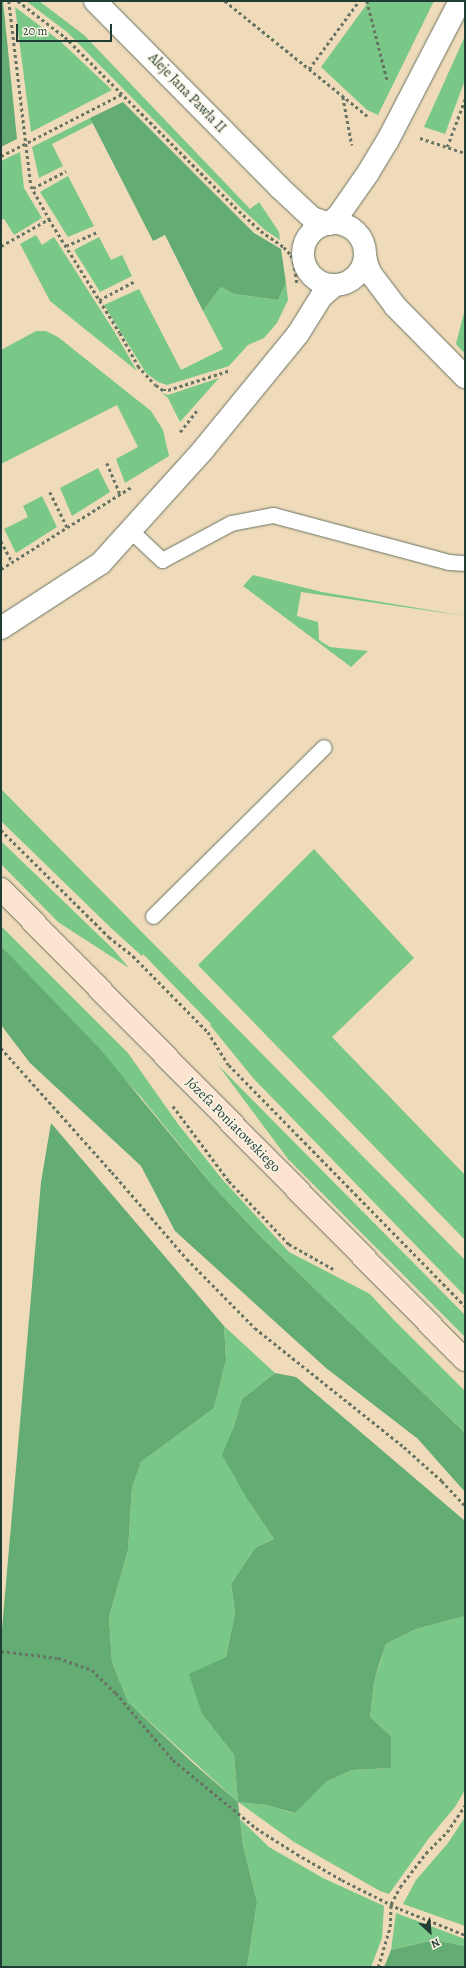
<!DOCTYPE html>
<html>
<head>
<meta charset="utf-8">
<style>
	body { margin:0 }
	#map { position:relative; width:466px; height:1968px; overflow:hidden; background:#efdbba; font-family:Alegreya,serif }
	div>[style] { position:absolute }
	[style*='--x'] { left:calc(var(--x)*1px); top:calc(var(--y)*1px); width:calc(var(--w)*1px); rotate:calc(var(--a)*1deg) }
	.green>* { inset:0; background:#7ac888 }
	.forest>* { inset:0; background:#63ac74 }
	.path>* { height:2.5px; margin-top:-1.25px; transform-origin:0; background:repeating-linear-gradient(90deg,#687463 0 3px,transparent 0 6px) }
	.roads { filter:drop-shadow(0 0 1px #687463) drop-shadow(0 0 1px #687463) }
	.lane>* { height:15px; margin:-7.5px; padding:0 7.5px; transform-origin:7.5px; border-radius:7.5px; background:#fff }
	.street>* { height:22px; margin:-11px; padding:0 11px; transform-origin:11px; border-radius:11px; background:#fff }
	.street>.ring { margin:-11px; padding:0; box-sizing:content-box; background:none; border:22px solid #fff; border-radius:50% }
	.secondary>* { height:22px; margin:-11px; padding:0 11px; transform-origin:11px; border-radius:11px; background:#fde4d0 }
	span { translate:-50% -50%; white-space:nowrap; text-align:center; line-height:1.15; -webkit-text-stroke:3px #fcf5e5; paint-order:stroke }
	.street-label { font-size:14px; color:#1f3d34 }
	.frame { position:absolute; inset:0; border:2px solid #1f3d34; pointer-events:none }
	.north { position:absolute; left:410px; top:1912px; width:40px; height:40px; -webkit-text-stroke:3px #fcf5e5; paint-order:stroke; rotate:154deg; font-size:11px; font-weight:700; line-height:16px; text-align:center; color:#1f3d34 }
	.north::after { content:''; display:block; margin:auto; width:14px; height:18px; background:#1f3d34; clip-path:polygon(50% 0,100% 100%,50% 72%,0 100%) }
	.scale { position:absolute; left:16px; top:24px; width:96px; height:18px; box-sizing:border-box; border:2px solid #1f3d34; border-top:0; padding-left:5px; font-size:12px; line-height:14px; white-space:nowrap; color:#1f3d34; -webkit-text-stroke:3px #fcf5e5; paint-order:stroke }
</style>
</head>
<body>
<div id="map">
	<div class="green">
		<i style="clip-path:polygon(26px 1px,39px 1px,84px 35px,250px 209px,259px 202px,279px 232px,280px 240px,265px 230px,242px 209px,67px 32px)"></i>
		<i style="clip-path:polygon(369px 1px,434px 1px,378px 115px,367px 110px,321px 67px)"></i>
		<i style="clip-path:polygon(15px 7px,60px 41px,112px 90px,31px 132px)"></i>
		<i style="clip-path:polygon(465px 36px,465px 80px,445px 134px,424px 127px)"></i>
		<i style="clip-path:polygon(90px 118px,93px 123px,52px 144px,63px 166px,39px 178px,32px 147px)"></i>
		<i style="clip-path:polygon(20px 152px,24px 188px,42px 218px,14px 235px,4px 219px,1px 220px,1px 161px)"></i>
		<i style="clip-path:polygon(68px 176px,94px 226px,68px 237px,40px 192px)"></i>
		<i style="clip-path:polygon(36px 235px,42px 245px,54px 237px,114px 331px,137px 371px,50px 301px,20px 244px)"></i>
		<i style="clip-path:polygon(99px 237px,111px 260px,122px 255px,132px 276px,100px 292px,74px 250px)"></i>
		<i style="clip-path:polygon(286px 283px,288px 300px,277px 323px,264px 338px,248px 345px,229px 366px,167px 385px,158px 382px,146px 373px,104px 305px,139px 289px,181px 370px,223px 349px,203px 311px,221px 287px,234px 294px,278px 300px)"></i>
		<i style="clip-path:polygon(465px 309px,465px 354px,456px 344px)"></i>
		<i style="clip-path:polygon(36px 331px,46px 331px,58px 337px,151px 411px,163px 430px,169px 456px,125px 483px,116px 459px,138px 447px,117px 405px,1px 464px,1px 350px)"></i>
		<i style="clip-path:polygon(219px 378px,180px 422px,168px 398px,162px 393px,168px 395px)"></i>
		<i style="clip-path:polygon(98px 468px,110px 492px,72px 516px,60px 488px)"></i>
		<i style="clip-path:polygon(42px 496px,57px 527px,16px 553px,4px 529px,28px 517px,23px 506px)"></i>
		<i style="clip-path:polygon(253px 575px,322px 592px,465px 616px,301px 592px,297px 616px,318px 622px,319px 640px,330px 647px,368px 651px,351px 667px,243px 586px)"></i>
		<i style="clip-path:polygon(1px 789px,465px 1260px,465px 1296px,253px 1078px,210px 1025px,211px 1024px,143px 954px,142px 956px,111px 928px,1px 821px)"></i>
		<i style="clip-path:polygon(1px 841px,113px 949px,129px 968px,58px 922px,1px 864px)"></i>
		<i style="clip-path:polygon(314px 849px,414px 958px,332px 1037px,465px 1175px,465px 1240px,198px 965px)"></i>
		<i style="clip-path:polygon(1px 926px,128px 1053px,178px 1124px,222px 1179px,289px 1252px,370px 1294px,393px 1319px,465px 1391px,465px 1433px,262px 1238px,212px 1185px,141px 1097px,1px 946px)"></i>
		<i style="clip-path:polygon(218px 1065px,465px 1315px,465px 1337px,288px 1159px)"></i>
		<i style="clip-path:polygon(224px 1326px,275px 1373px,242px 1399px,233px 1429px,249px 1502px,274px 1539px,255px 1548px,231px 1584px,235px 1613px,226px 1657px,202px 1714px,234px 1755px,238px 1802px,266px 1805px,294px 1813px,326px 1782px,352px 1770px,391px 1768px,391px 1736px,370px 1717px,374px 1683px,386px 1644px,416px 1629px,465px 1616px,465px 1790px,455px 1807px,429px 1838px,389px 1894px,380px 1891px,294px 1842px,238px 1802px,128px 1702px,112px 1662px,109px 1617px,128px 1550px,132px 1488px,141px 1462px,214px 1408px,226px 1360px)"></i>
		<i style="clip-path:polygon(465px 1817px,465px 1926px,403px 1904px,416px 1880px,448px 1843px)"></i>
		<i style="clip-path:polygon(240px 1819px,269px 1847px,323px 1878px,384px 1906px,382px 1938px,371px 1967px,247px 1967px,257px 1902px,243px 1845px)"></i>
		<i style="clip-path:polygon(396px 1913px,465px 1939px,465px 1946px,434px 1940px,391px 1950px)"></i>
	</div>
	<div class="forest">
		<i style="clip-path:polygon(1px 1px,3px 1px,17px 139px,1px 147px)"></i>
		<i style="clip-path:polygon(123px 102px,254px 233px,281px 249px,286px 283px,278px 300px,234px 294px,221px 287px,203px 311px,165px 235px,153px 241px,90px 118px)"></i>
		<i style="clip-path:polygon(1px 946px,100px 1049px,212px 1185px,262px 1238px,465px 1433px,465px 1492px,418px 1439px,326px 1368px,175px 1231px,141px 1166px,30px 1063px,1px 1025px)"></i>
		<i style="clip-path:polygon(51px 1123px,224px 1326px,226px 1360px,214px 1408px,141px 1462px,132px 1488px,128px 1550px,109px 1617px,112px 1662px,128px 1702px,193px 1763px,238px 1802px,234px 1755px,202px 1714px,189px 1674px,226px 1657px,235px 1613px,231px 1584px,255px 1548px,274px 1539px,249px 1502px,222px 1455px,233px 1429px,242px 1399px,275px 1373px,296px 1377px,465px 1521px,465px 1616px,416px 1629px,386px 1644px,379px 1665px,374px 1683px,370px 1717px,391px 1736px,391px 1768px,352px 1770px,326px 1782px,295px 1813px,266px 1805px,238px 1802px,243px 1845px,257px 1902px,247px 1967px,1px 1967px,1px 1640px,41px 1182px)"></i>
		<i style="clip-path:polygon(434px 1940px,465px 1946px,465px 1967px,384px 1967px,391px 1950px)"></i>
	</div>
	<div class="path">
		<i style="--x:9;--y:1;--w:186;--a:83.2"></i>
		<i style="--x:31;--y:186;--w:38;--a:61"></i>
		<i style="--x:49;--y:219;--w:134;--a:58.1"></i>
		<i style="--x:120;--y:333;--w:38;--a:61"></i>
		<i style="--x:138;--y:366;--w:26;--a:47"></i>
		<i style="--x:156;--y:385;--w:9;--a:36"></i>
		<i style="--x:163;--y:390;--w:5;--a:0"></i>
		<i style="--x:168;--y:390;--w:66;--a:-17.6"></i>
		<i style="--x:18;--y:1;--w:59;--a:37.5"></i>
		<i style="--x:65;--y:37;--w:246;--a:45"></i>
		<i style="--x:239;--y:211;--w:30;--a:42"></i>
		<i style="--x:261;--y:231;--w:28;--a:35"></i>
		<i style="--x:284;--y:247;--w:11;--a:49"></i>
		<i style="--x:291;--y:255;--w:8;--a:67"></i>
		<i style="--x:294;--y:262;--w:21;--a:82"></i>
		<i style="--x:225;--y:1;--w:185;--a:38.9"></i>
		<i style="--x:367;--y:1;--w:81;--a:75.6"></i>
		<i style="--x:309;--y:69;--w:84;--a:-53.7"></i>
		<i style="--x:343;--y:97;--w:49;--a:79.4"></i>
		<i style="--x:420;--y:138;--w:47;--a:18.4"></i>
		<i style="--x:447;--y:147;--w:51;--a:-69.4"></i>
		<i style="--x:1;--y:156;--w:136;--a:-27.1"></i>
		<i style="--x:33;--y:188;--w:37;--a:-27"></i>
		<i style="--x:1;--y:246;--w:55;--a:-29.4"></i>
		<i style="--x:66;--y:246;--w:34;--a:-24"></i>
		<i style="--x:99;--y:300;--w:41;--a:-27.8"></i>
		<i style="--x:180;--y:432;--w:29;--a:-52"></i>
		<i style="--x:107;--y:463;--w:33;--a:67"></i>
		<i style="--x:50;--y:492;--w:39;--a:64"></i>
		<i style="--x:1;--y:541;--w:24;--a:62"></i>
		<i style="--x:1;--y:569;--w:154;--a:-32.2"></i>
		<i style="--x:1;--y:830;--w:152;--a:44.7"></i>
		<i style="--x:109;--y:937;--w:31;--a:38"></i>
		<i style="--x:133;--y:956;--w:107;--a:45.4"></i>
		<i style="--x:208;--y:1032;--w:39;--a:58"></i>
		<i style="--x:229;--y:1065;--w:337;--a:45.6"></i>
		<i style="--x:1;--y:1048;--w:166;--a:48.2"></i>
		<i style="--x:112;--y:1172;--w:115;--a:49.2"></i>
		<i style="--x:187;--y:1259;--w:97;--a:45.4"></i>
		<i style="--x:255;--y:1328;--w:191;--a:38.6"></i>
		<i style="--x:404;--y:1447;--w:51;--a:41.8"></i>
		<i style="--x:442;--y:1481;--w:34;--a:47"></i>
		<i style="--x:173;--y:1106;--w:94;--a:53.3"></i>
		<i style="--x:229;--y:1181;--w:87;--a:46.4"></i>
		<i style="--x:289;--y:1244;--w:53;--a:29.5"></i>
		<i style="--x:1;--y:1651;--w:57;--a:7"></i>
		<i style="--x:58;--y:1658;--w:36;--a:19"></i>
		<i style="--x:92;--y:1670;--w:33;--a:44"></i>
		<i style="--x:116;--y:1693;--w:88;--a:49.6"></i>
		<i style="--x:173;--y:1760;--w:107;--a:39.3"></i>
		<i style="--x:256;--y:1828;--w:49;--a:32.4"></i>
		<i style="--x:297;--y:1854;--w:52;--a:30"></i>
		<i style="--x:342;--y:1880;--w:65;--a:26.6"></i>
		<i style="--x:400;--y:1909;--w:70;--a:21.8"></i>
		<i style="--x:378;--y:1967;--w:42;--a:-73.3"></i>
		<i style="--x:390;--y:1927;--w:23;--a:-88"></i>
		<i style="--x:391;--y:1904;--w:19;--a:-62"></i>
		<i style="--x:400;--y:1887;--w:43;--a:-52.6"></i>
		<i style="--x:426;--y:1853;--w:30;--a:-45"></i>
		<i style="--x:447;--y:1832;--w:32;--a:-56"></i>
	</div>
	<div class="roads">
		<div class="lane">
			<i style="--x:130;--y:530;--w:44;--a:43.2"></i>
			<i style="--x:162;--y:560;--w:78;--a:-28.2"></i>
			<i style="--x:231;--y:523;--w:43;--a:-10.8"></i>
			<i style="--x:273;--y:515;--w:182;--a:15"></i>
			<i style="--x:449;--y:562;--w:16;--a:4"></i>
			<i style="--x:153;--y:916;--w:240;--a:-44.7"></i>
		</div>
		<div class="street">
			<i style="--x:95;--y:1;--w:262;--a:45.3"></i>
			<i style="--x:279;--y:187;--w:45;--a:43.2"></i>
			<i style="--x:312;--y:218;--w:18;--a:19"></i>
			<i style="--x:329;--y:224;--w:12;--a:-42"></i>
			<i style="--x:338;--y:216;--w:52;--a:-55.1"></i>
			<i style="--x:368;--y:173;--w:39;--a:-59"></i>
			<i style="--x:388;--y:140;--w:157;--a:-62.6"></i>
			<i class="ring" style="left:303px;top:223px;width:40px;height:40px"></i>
			<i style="--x:365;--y:255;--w:10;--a:79"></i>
			<i style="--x:367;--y:265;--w:10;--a:66"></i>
			<i style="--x:371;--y:274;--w:40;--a:53"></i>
			<i style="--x:395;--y:306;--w:100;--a:45.4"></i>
			<i style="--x:1;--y:628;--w:119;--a:-33"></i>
			<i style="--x:101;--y:563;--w:152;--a:-47.9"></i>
			<i style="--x:203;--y:450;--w:150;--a:-50.7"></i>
			<i style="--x:298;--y:334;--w:44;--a:-58.1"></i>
			<i style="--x:321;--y:297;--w:18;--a:-41"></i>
		</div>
		<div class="secondary">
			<i style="--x:1;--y:889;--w:661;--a:45.43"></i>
		</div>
	</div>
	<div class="street-label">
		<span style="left:187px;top:93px;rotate:46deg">Aleje Jana Pawła II</span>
		<span style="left:233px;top:1125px;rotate:45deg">Józefa Poniatowskiego</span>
	</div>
	<div class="frame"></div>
	<div class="north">N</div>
	<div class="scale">20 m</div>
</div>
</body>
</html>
